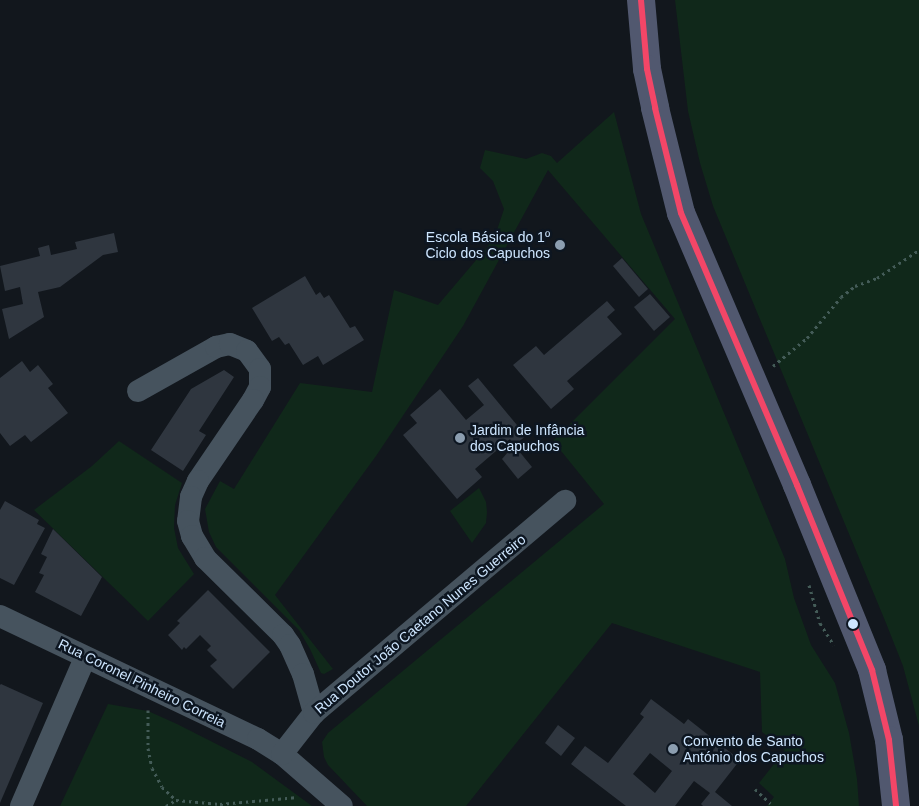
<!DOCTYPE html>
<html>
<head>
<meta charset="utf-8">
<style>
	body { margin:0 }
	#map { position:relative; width:919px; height:806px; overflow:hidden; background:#12171d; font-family:Arial,sans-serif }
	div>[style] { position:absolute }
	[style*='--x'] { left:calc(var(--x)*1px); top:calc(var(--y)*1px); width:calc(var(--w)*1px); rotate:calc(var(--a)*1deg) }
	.green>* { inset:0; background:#10281a }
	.building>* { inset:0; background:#2f363f }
	.path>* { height:3px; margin-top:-1.5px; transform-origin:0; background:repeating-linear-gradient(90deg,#445c58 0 2.5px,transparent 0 6.5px) }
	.minor>* { height:22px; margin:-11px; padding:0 11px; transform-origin:11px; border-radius:11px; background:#46535e }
	.major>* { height:28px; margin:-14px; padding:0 14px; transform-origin:14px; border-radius:14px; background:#51586f }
	.bus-1>* { height:6px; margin:-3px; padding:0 3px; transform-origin:3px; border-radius:3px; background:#f34667 }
	.dots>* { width:14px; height:14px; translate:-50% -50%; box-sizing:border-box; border:2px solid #0d1621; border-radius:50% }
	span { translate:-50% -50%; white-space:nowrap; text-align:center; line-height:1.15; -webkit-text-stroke:5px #0d1621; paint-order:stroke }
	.poi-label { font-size:14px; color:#cee6ff }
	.right { translate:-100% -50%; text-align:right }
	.left { translate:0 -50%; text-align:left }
	.street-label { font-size:14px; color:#cee6ff }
</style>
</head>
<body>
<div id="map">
	<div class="green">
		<i style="clip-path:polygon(675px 0,919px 0,919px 726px,903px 666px,886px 623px,713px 206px,700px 163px,688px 111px)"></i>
		<i style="clip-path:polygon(614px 112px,641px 214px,785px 559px,794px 598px,811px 645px,835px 683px,849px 733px,857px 779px,859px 806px,767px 806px,774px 797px,759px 783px,785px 750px,762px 732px,760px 672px,612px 623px,466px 806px,367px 806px,328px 765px,324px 757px,322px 742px,328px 733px,604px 504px,553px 441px,675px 319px,548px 170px,463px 326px,376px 456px,275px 595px,333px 669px,324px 674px,321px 673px,310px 649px,299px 630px,216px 547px,209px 532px,205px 509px,220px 481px,234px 489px,300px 383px,372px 392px,394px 290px,438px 305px,494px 239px,504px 209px,493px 181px,480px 168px,485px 150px,526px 159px,542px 153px,551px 156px,557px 163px)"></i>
		<i style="clip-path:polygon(119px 441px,182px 483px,175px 505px,174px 528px,178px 548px,194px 574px,148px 621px,34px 510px,92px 466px)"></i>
		<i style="clip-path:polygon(479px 488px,486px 502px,487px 512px,486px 523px,472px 543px,450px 511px)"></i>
		<i style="clip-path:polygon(108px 704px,148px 711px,177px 724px,252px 762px,312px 806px,60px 806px)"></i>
	</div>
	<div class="building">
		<i style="clip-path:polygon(114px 233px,118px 252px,103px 255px,60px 287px,38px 292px,44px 317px,9px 339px,2px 309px,23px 304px,20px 287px,5px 291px,0 266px,40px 256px,38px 248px,49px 245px,51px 255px,77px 249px,75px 242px)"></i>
		<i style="clip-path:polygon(622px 258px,648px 289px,639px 297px,613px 266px)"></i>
		<i style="clip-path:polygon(305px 276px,316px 295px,320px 292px,324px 298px,329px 295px,350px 328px,355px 326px,364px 340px,323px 365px,318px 356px,303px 365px,289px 343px,285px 345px,279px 337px,272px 341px,252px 308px)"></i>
		<i style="clip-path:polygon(650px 294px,670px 317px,654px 331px,634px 307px)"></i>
		<i style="clip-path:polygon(607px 301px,615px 310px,607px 317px,622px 334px,567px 381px,574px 389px,551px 409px,513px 365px,536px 346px,544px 355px)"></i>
		<i style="clip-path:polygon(22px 361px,30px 372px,38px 365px,53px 384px,48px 388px,68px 413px,31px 442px,25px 435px,10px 446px,0 433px,0 378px)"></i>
		<i style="clip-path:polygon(224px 370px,234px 377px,199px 431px,206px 435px,183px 471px,151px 450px,191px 389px)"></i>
		<i style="clip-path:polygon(478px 378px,526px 436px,514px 445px,510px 439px,475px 469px,482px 477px,457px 499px,403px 435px,417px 423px,410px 415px,440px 389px,466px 420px,484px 405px,468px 386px)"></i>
		<i style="clip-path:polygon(514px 445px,532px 467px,518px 479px,502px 459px)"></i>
		<i style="clip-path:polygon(5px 501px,39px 520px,37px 524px,45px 528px,14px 585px,0 578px,0 510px)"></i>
		<i style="clip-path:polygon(53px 529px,102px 577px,81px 616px,35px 592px,44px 575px,39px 573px,47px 557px,41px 554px)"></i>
		<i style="clip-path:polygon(208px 590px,270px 652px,233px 689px,210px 666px,217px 660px,207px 650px,211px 646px,200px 635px,186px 649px,184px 647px,182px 650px,168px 635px,180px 623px,177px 621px)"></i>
		<i style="clip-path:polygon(1px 684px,43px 703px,0 803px,0 685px)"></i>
		<i style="clip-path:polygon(evenodd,651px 699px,684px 724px,688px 719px,740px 760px,715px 792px,732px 806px,703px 806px,701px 804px,710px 793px,694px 781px,675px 806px,626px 806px,571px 764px,585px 746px,608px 763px,644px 717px,640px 714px,651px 699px,650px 753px,672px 771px,655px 793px,633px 774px,650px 753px)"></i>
		<i style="clip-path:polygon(558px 725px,575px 738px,561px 756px,545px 743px)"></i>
	</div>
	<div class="path">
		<i style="--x:773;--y:366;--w:44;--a:-39.5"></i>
		<i style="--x:807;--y:338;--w:53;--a:-50.3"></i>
		<i style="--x:841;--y:297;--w:18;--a:-38"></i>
		<i style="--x:855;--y:286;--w:23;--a:-20"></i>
		<i style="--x:877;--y:278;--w:50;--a:-33.7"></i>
		<i style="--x:809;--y:585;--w:40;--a:74"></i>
		<i style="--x:820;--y:623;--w:26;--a:58"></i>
		<i style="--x:148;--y:710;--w:38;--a:90"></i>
		<i style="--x:148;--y:748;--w:20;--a:79"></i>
		<i style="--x:152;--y:768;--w:21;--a:62"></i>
		<i style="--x:162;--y:787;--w:19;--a:43"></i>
		<i style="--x:755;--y:789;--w:21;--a:43"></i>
		<i style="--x:166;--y:806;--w:12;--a:-31"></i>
		<i style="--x:176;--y:800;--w:44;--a:5.2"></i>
		<i style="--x:220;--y:804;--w:78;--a:-5.1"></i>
	</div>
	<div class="minor">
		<i style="--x:138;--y:391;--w:90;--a:-29.4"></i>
		<i style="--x:216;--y:347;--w:14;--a:-12"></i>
		<i style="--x:230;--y:344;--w:18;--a:22"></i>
		<i style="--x:247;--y:351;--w:22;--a:54"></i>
		<i style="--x:260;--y:369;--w:18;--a:90"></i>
		<i style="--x:260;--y:387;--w:15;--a:118"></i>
		<i style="--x:253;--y:400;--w:98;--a:124.2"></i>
		<i style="--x:198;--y:481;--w:17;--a:114"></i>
		<i style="--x:191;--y:497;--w:24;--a:97"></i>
		<i style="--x:188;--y:521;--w:16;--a:75"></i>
		<i style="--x:192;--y:536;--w:26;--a:59"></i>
		<i style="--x:205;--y:558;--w:110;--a:44.6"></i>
		<i style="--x:283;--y:635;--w:12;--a:55"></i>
		<i style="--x:290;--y:645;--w:32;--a:66"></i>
		<i style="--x:303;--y:674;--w:41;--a:74.2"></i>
		<i style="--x:0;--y:616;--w:286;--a:25.5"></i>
		<i style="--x:258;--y:739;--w:28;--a:32"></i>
		<i style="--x:282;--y:754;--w:79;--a:40.9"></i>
		<i style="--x:282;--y:754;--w:52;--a:-52"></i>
		<i style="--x:314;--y:713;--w:329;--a:-40.2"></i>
		<i style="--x:21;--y:806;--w:161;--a:-66.6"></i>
	</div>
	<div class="major">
		<i style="--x:641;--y:0;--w:69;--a:85"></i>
		<i style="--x:647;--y:69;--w:40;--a:78"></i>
		<i style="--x:655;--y:108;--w:108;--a:76.1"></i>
		<i style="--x:681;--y:213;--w:296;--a:66.9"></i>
		<i style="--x:797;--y:485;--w:200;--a:67.9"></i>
		<i style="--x:872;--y:670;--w:72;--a:76.3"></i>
		<i style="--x:889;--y:740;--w:66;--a:83.9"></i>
	</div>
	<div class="bus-1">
		<i style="--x:641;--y:0;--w:69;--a:85"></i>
		<i style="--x:647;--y:69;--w:40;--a:78"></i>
		<i style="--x:655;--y:108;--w:108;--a:76.1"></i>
		<i style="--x:681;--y:213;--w:296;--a:66.9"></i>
		<i style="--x:797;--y:485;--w:200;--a:67.9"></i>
		<i style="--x:872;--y:670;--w:72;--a:76.3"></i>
		<i style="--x:889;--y:740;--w:66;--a:83.9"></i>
	</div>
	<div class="dots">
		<i style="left:560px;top:245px;background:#8c9eb0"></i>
		<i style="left:460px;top:438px;background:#8c9eb0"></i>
		<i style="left:853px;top:624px;background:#cee6ff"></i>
		<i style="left:673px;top:749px;background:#8c9eb0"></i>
	</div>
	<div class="poi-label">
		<span class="right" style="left:550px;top:245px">Escola Básica do 1º<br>Ciclo dos Capuchos</span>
		<span class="left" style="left:470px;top:438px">Jardim de Infância<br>dos Capuchos</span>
		<span class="left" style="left:683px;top:749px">Convento de Santo<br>António dos Capuchos</span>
	</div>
	<div class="street-label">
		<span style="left:420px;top:624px;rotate:-40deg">Rua Doutor João Caetano Nunes Guerreiro</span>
		<span style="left:142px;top:683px;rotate:26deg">Rua Coronel Pinheiro Correia</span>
	</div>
</div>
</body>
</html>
